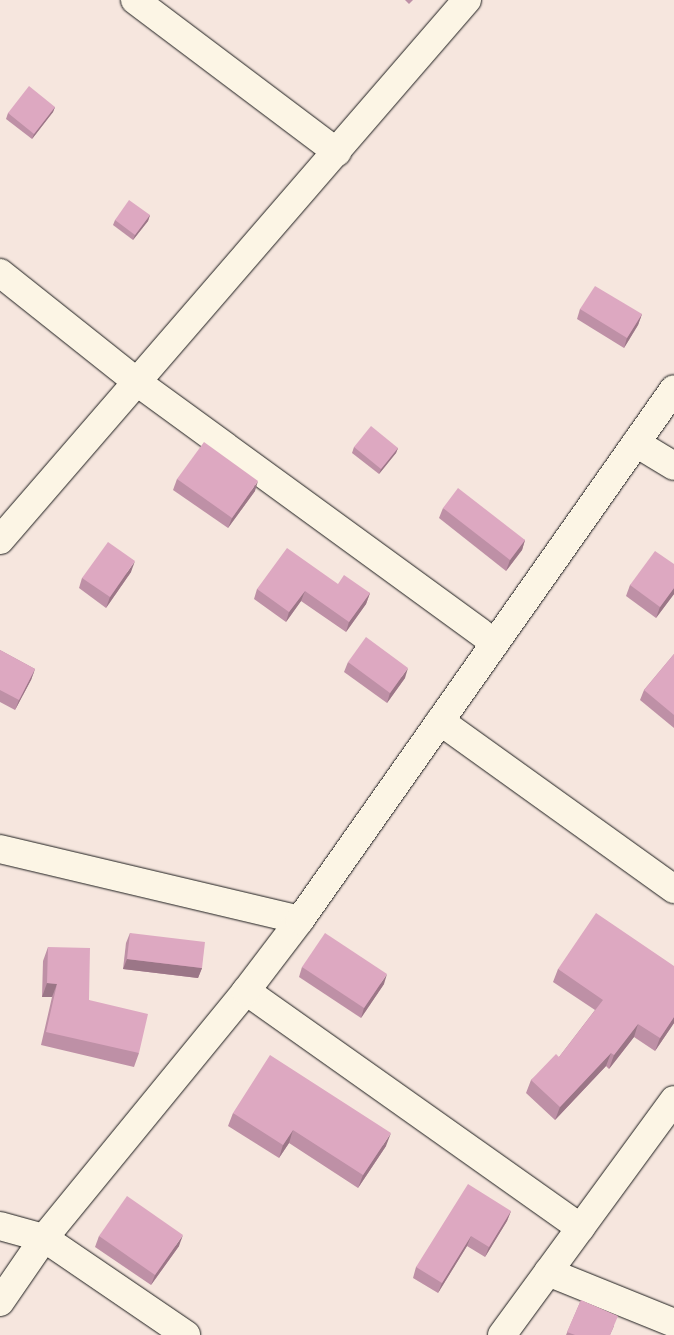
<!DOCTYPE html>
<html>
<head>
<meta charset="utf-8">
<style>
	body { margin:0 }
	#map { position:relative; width:674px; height:1335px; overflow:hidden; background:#f6e6de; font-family:Dekko,sans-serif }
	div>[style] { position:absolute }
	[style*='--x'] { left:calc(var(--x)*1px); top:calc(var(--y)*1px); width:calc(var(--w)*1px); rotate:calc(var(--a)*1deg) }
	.roads { filter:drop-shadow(0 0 1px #1c1c1c) drop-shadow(0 0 1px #1c1c1c) }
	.minor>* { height:28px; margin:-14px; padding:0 14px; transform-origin:14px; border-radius:14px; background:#fcf5e5 }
	.wall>* { inset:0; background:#be90a6 }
	.shaded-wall>* { inset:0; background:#9b7687 }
	.building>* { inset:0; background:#dda8c1 }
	span { translate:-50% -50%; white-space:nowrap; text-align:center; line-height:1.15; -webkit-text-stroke:4.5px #fcf5e5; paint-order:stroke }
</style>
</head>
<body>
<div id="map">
	<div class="roads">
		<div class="minor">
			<i style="--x:135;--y:0;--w:253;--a:37"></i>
			<i style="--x:0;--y:273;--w:175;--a:38.5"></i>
			<i style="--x:137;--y:382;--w:443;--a:36.1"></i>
			<i style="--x:636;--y:443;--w:44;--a:31.2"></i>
			<i style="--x:0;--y:540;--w:714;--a:-49.15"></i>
			<i style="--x:440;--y:721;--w:288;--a:35.7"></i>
			<i style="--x:0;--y:849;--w:308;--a:13.3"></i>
			<i style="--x:246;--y:991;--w:410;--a:35.3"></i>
			<i style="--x:0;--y:1226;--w:46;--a:15.3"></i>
			<i style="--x:44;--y:1238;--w:172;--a:34.3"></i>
			<i style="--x:548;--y:1272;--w:136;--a:22"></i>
			<i style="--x:0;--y:1302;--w:78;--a:-55.5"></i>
			<i style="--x:44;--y:1238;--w:319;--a:-50.7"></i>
			<i style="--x:246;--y:991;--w:89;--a:-52.7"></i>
			<i style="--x:300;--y:920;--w:649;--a:-54.84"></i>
			<i style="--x:502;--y:1335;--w:291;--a:-53.8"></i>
		</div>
	</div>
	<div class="wall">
		<i style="clip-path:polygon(405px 0,413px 0,409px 4px)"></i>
		<i style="clip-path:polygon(55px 107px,53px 112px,32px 139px,6px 119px,8px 113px)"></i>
		<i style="clip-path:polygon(150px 215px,148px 221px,133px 240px,113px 225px,115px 220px)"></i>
		<i style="clip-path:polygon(580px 309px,642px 314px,638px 325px,624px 348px,577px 319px)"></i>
		<i style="clip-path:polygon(354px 447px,398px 448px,396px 453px,379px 474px,352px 453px)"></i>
		<i style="clip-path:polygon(177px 479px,255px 491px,228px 528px,173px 490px)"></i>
		<i style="clip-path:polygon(443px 508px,525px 540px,522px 550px,506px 571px,439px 518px)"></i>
		<i style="clip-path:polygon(674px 564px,674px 594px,656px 618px,626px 596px,630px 585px)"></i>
		<i style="clip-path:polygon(131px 572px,106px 608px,79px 588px,82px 578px)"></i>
		<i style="clip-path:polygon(338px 584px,370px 593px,366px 604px,346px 632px,301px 601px,286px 622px,254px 599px,257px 589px)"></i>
		<i style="clip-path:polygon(0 650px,35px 669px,31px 680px,15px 710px,0 702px)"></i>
		<i style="clip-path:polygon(674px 654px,674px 728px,640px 700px,644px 690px)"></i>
		<i style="clip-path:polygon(348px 662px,405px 678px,387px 703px,344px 672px)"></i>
		<i style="clip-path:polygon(130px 933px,202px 968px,198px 978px,123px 969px,126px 943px)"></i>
		<i style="clip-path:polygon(48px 947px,89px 1000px,139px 1053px,134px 1067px,41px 1045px,52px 997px,42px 997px,43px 961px)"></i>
		<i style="clip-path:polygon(674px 966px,674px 1023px,655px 1051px,634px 1037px,609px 1069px,606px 1066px,555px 1120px,526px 1093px,531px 1080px,559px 1057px,595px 1010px,553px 982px,558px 969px)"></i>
		<i style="clip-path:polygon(302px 967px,384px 984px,361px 1018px,299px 977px)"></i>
		<i style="clip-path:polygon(233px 1113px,386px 1146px,358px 1188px,289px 1143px,279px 1158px,228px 1126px)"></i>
		<i style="clip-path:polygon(511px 1211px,507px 1221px,485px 1257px,467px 1246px,438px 1293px,413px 1278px,416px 1267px)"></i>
		<i style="clip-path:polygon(99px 1236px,179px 1246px,151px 1285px,95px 1247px)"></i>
		<i style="clip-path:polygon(581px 1300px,614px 1326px,610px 1335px,566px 1335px)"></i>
	</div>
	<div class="shaded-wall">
		<i style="clip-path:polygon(55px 107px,53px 112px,32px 139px,34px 134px)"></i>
		<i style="clip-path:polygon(150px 215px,148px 221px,133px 240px,135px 235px)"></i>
		<i style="clip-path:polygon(642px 314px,638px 325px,624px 348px,627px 338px)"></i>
		<i style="clip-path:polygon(398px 448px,396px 453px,379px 474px,381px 469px)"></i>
		<i style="clip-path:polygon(258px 481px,255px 491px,228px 528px,232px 518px)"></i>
		<i style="clip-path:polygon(525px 540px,522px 550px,506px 571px,510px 560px)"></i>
		<i style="clip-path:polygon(135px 561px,131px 572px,106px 608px,110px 597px)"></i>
		<i style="clip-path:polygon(674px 588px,674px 594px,656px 618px,660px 607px)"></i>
		<i style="clip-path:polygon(305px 591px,301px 601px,286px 622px,289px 612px)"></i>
		<i style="clip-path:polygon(370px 593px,366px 604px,346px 632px,349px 622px)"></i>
		<i style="clip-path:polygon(408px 668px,405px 678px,387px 703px,390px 693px)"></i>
		<i style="clip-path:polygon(35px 669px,31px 680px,15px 710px,19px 700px)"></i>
		<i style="clip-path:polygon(127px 959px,202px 968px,198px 978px,123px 969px)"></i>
		<i style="clip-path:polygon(387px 974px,384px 984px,361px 1018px,364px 1008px)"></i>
		<i style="clip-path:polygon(47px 983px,57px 984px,52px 997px,42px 997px)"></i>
		<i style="clip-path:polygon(674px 1017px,674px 1023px,655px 1051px,660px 1038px)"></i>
		<i style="clip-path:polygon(638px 1024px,634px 1037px,609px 1069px,614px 1055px)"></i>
		<i style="clip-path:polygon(611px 1053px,606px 1066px,555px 1120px,560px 1107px)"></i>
		<i style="clip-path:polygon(293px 1130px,289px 1143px,279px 1158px,283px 1145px)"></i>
		<i style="clip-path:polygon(391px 1133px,386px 1146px,358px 1188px,363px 1175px)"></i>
		<i style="clip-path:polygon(511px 1211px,507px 1221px,485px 1257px,489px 1247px)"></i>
		<i style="clip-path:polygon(183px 1235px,179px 1246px,151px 1285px,155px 1275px)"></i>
		<i style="clip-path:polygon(471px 1236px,467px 1246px,438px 1293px,442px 1283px)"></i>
	</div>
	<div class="building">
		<i style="clip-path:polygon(29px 86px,55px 107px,34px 134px,8px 113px)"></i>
		<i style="clip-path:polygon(129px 200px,150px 215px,135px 235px,115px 220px)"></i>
		<i style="clip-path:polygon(595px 286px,642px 314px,627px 338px,580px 309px)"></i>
		<i style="clip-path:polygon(371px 426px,398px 448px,381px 469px,354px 447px)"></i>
		<i style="clip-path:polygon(204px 442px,258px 481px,232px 518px,177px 479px)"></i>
		<i style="clip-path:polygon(458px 488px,525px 540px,510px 560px,443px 508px)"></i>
		<i style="clip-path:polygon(108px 542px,135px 561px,110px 597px,82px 578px)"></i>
		<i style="clip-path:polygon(287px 548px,338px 584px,344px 575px,370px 593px,349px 622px,305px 591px,289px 612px,257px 589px)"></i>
		<i style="clip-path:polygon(655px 551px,674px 564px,674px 588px,660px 607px,630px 585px)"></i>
		<i style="clip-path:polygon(366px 637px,408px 668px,390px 693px,348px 662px)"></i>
		<i style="clip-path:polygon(0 650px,35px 669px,19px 700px,0 690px)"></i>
		<i style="clip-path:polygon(674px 654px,674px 715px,644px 690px)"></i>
		<i style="clip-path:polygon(596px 913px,674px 966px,674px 1017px,660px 1038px,638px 1024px,614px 1055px,611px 1053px,560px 1107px,531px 1080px,556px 1054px,559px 1057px,603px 1000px,558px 969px)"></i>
		<i style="clip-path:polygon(130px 933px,205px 942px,202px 968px,127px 959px)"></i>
		<i style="clip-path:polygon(325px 933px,387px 974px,364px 1008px,302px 967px)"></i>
		<i style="clip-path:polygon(48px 947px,90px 948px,89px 1000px,148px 1014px,139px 1053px,46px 1032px,57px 984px,47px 983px)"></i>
		<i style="clip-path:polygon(270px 1055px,391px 1133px,363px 1175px,293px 1130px,283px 1145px,233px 1113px)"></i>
		<i style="clip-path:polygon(468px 1184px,511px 1211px,489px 1247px,471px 1236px,442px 1283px,416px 1267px)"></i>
		<i style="clip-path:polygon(127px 1196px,183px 1235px,155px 1275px,99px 1236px)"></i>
		<i style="clip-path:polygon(581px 1300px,618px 1316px,610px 1335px,575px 1335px,567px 1332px)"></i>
	</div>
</div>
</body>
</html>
